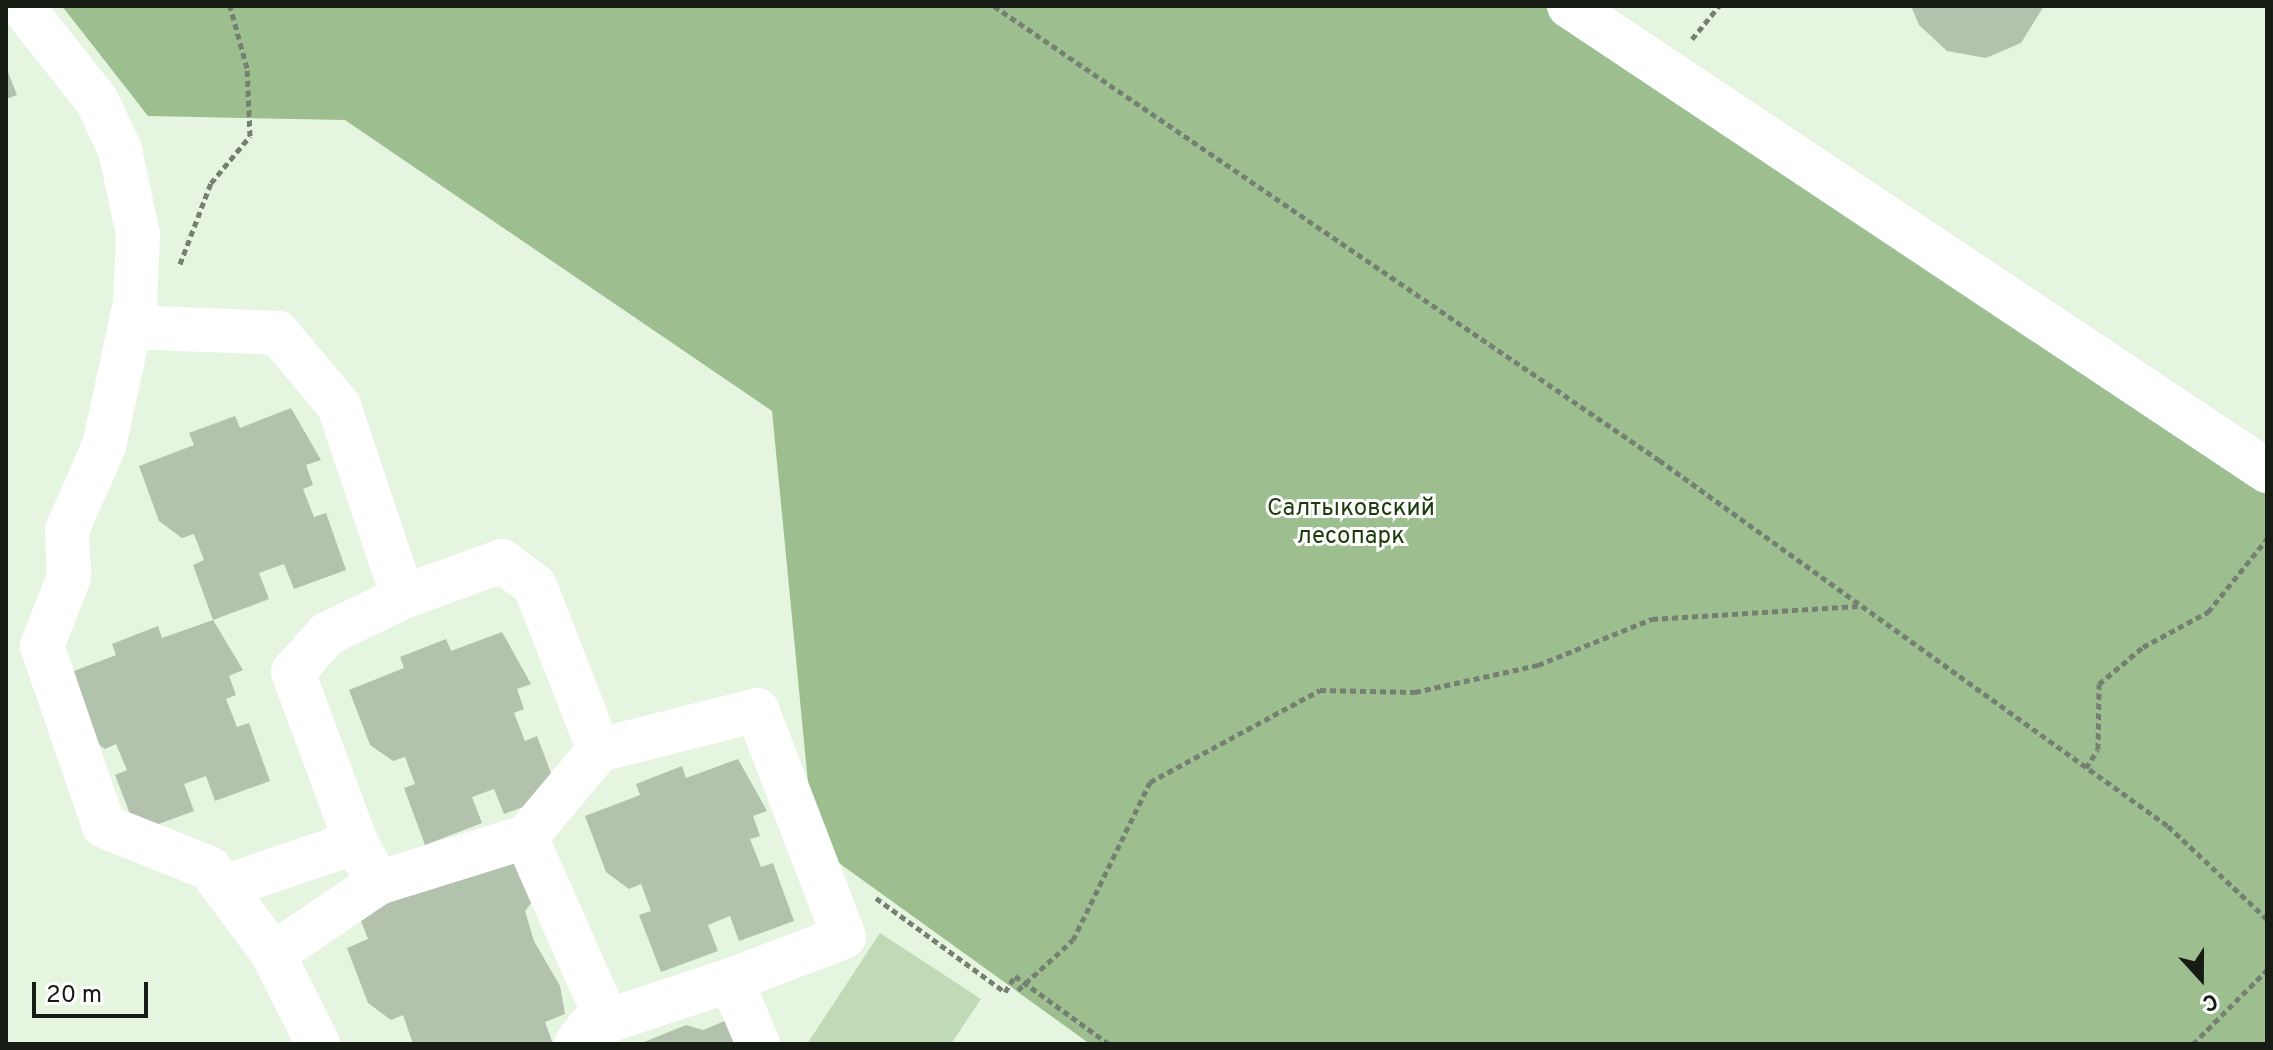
<!DOCTYPE html>
<html>
<head>
<meta charset="utf-8">
<style>
	body { margin:0 }
	#map { position:relative; width:2273px; height:1050px; overflow:hidden; background:#e6f5e0; font-family:Overpass,sans-serif }
	div>[style] { position:absolute }
	[style*='--x'] { left:calc(var(--x)*1px); top:calc(var(--y)*1px); width:calc(var(--w)*1px); rotate:calc(var(--a)*1deg) }
	.green>* { inset:0; background:#bfdab5 }
	.forest>* { inset:0; background:#9dbf90 }
	.building>* { inset:0; background:#b3c2ad }
	.path>* { height:5px; margin-top:-2.5px; transform-origin:0; background:repeating-linear-gradient(90deg,#757f72 0 6px,transparent 0 10px) }
	.minor>* { height:44px; margin:-22px; padding:0 22px; transform-origin:22px; border-radius:22px; background:#fff }
	span { translate:-50% -50%; white-space:nowrap; text-align:center; line-height:1.15; -webkit-text-stroke:6px #fff; paint-order:stroke }
	.park-label { font-size:24px; color:#1b3c0a }
	.frame { position:absolute; inset:0; border:8px solid #161b14; pointer-events:none }
	.north { position:absolute; left:2161px; top:938px; width:80px; height:80px; -webkit-text-stroke:6px #fff; paint-order:stroke; rotate:159deg; font-size:22px; font-weight:700; line-height:32px; text-align:center; color:#161b14 }
	.north::after { content:''; display:block; margin:auto; width:28px; height:36px; background:#161b14; clip-path:polygon(50% 0,100% 100%,50% 72%,0 100%) }
	.scale { position:absolute; left:32px; top:982px; width:116px; height:36px; box-sizing:border-box; border:4px solid #161b14; border-top:0; padding-left:10px; font-size:24px; line-height:28px; white-space:nowrap; color:#161b14; -webkit-text-stroke:6px #fff; paint-order:stroke }
</style>
</head>
<body>
<div id="map">
	<div class="green">
		<i style="clip-path:polygon(880px 933px,981px 999px,951px 1044px,807px 1044px)"></i>
	</div>
	<div class="forest">
		<i style="clip-path:polygon(62px 6px,1569px 6px,2267px 471px,2267px 1044px,1090px 1044px,814px 845px,772px 411px,345px 120px,148px 116px)"></i>
	</div>
	<div class="building">
		<i style="clip-path:polygon(1911px 6px,2044px 6px,2021px 43px,1986px 58px,1947px 51px,1919px 25px)"></i>
		<i style="clip-path:polygon(6px 67px,17px 95px,6px 99px)"></i>
		<i style="clip-path:polygon(291px 408px,321px 460px,306px 465px,313px 485px,303px 489px,314px 517px,326px 513px,346px 570px,294px 589px,284px 564px,259px 573px,269px 599px,213px 620px,193px 565px,204px 560px,194px 534px,182px 538px,159px 521px,139px 466px,194px 445px,189px 433px,235px 416px,240px 428px)"></i>
		<i style="clip-path:polygon(213px 620px,243px 670px,229px 676px,236px 695px,226px 699px,237px 727px,249px 723px,270px 781px,215px 801px,206px 776px,184px 784px,194px 811px,137px 832px,115px 775px,127px 770px,116px 744px,105px 749px,82px 732px,61px 676px,116px 655px,112px 644px,158px 626px,162px 638px)"></i>
		<i style="clip-path:polygon(502px 632px,531px 684px,517px 689px,524px 709px,514px 713px,525px 741px,537px 736px,559px 794px,504px 814px,494px 789px,472px 797px,482px 823px,425px 845px,404px 788px,415px 784px,405px 757px,393px 761px,370px 745px,349px 690px,404px 668px,400px 657px,446px 639px,451px 651px)"></i>
		<i style="clip-path:polygon(738px 759px,767px 811px,753px 816px,760px 836px,750px 839px,761px 867px,773px 863px,794px 921px,739px 941px,730px 916px,708px 925px,718px 951px,661px 972px,639px 915px,651px 911px,641px 884px,629px 889px,606px 872px,585px 816px,640px 795px,636px 784px,682px 766px,686px 778px)"></i>
		<i style="clip-path:polygon(509px 848px,535px 898px,525px 911px,534px 941px,560px 986px,565px 1014px,545px 1022px,553px 1044px,413px 1044px,403px 1015px,391px 1020px,368px 1003px,347px 948px,368px 939px,356px 908px)"></i>
		<i style="clip-path:polygon(742px 1014px,754px 1044px,639px 1044px,686px 1025px,703px 1030px)"></i>
	</div>
	<div class="path">
		<i style="--x:994;--y:6;--w:805;--a:34.32"></i>
		<i style="--x:1659;--y:460;--w:627;--a:35.72"></i>
		<i style="--x:2168;--y:826;--w:136;--a:43.2"></i>
		<i style="--x:1692;--y:39;--w:43;--a:-50.7"></i>
		<i style="--x:180;--y:264;--w:87;--a:-69.1"></i>
		<i style="--x:211;--y:183;--w:61;--a:-50.3"></i>
		<i style="--x:250;--y:136;--w:68;--a:-92.5"></i>
		<i style="--x:247;--y:68;--w:64;--a:-105.3"></i>
		<i style="--x:2086;--y:768;--w:22;--a:-58"></i>
		<i style="--x:2098;--y:749;--w:65;--a:-89.1"></i>
		<i style="--x:2099;--y:684;--w:57;--a:-40.1"></i>
		<i style="--x:2143;--y:647;--w:74;--a:-28.3"></i>
		<i style="--x:2208;--y:612;--w:94;--a:-51.1"></i>
		<i style="--x:876;--y:898;--w:160;--a:36.1"></i>
		<i style="--x:1005;--y:992;--w:19;--a:-58"></i>
		<i style="--x:1015;--y:976;--w:116;--a:35.9"></i>
		<i style="--x:1018;--y:990;--w:74;--a:-42.3"></i>
		<i style="--x:1073;--y:940;--w:176;--a:-64"></i>
		<i style="--x:1150;--y:782;--w:193;--a:-28.4"></i>
		<i style="--x:1320;--y:690;--w:95;--a:1.2"></i>
		<i style="--x:1415;--y:692;--w:126;--a:-12.4"></i>
		<i style="--x:1538;--y:665;--w:123;--a:-22"></i>
		<i style="--x:1652;--y:619;--w:206;--a:-3.6"></i>
		<i style="--x:2193;--y:1044;--w:105;--a:-45"></i>
	</div>
	<div class="minor">
		<i style="--x:22;--y:6;--w:121;--a:51.7"></i>
		<i style="--x:97;--y:101;--w:54;--a:64.9"></i>
		<i style="--x:120;--y:150;--w:87;--a:78"></i>
		<i style="--x:138;--y:235;--w:68;--a:92.5"></i>
		<i style="--x:135;--y:303;--w:146;--a:102.2"></i>
		<i style="--x:104;--y:446;--w:92;--a:113.8"></i>
		<i style="--x:67;--y:530;--w:47;--a:87.6"></i>
		<i style="--x:69;--y:577;--w:74;--a:111.4"></i>
		<i style="--x:42;--y:646;--w:190;--a:71"></i>
		<i style="--x:104;--y:826;--w:113;--a:21.8"></i>
		<i style="--x:209;--y:868;--w:107;--a:53.3"></i>
		<i style="--x:273;--y:954;--w:101;--a:63.4"></i>
		<i style="--x:1569;--y:6;--w:839;--a:33.67"></i>
		<i style="--x:130;--y:327;--w:148;--a:2.3"></i>
		<i style="--x:278;--y:333;--w:95;--a:50.1"></i>
		<i style="--x:339;--y:406;--w:201;--a:71.5"></i>
		<i style="--x:403;--y:597;--w:85;--a:154"></i>
		<i style="--x:327;--y:634;--w:51;--a:131.8"></i>
		<i style="--x:293;--y:672;--w:181;--a:69.7"></i>
		<i style="--x:403;--y:597;--w:105;--a:-20"></i>
		<i style="--x:502;--y:561;--w:41;--a:37.1"></i>
		<i style="--x:535;--y:586;--w:176;--a:68.7"></i>
		<i style="--x:599;--y:750;--w:114;--a:130"></i>
		<i style="--x:599;--y:750;--w:163;--a:-14.2"></i>
		<i style="--x:757;--y:710;--w:243;--a:69"></i>
		<i style="--x:844;--y:937;--w:121;--a:159.2"></i>
		<i style="--x:378;--y:883;--w:155;--a:-17.3"></i>
		<i style="--x:526;--y:837;--w:201;--a:66.2"></i>
		<i style="--x:227;--y:886;--w:136;--a:-18.8"></i>
		<i style="--x:356;--y:842;--w:47;--a:61.8"></i>
		<i style="--x:378;--y:883;--w:127;--a:145.9"></i>
		<i style="--x:576;--y:1044;--w:21;--a:-53"></i>
		<i style="--x:589;--y:1027;--w:150;--a:-18.3"></i>
		<i style="--x:731;--y:980;--w:69;--a:67.1"></i>
	</div>
	<div class="park-label">
		<span style="left:1351px;top:524px">Салтыковский<br>лесопарк</span>
	</div>
	<div class="frame"></div>
	<div class="north">С</div>
	<div class="scale">20 m</div>
</div>
</body>
</html>
